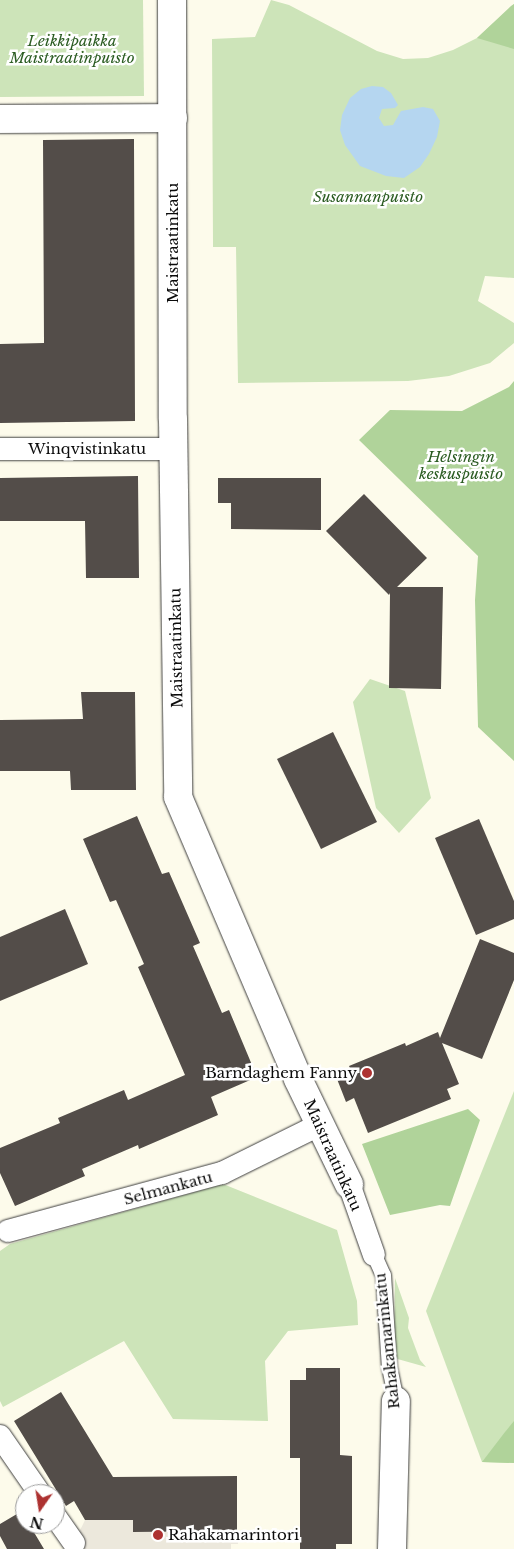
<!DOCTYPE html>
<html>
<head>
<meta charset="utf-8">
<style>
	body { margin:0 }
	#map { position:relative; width:514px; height:1549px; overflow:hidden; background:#fdfbeb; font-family:"Libre Baskerville",serif }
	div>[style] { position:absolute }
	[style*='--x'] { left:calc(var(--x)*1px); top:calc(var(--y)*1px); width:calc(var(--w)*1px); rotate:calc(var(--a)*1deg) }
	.green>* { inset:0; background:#cde4b9 }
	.forest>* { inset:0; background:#b0d39a }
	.plaza>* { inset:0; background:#ece8dc }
	.water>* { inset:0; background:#b5d6f0 }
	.building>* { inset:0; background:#534d49 }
	.roads { filter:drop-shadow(0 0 1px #3e3e3e) drop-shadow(0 0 1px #3e3e3e) }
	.service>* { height:15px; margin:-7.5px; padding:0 7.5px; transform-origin:7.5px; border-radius:7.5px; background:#fff }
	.pedestrian>* { height:22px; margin:-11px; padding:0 11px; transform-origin:11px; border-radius:11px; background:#fff }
	.minor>* { height:28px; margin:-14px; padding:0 14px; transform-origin:14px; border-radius:14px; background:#fff }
	.dots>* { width:14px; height:14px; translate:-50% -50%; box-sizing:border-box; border:2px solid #fff; border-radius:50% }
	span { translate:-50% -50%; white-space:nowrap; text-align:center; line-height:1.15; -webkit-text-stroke:5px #fff; paint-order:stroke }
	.park-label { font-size:15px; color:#2b5c22; font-style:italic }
	.street-label { font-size:15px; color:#0b0b0b }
	.poi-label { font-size:15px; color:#0b0b0b }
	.right { translate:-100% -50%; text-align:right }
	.left { translate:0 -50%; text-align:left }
	.north { position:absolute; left:15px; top:1484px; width:50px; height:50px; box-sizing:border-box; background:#fff; border:1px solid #9d9d9d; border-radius:50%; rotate:193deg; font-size:14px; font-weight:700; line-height:20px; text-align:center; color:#0b0b0b }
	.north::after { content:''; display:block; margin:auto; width:18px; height:22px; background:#ad3231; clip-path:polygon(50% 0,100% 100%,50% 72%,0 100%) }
</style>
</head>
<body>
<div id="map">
	<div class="green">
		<i style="clip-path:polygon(0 0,143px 0,144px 96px,0 97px)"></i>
		<i style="clip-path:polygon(271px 0,289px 5px,377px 51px,403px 59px,428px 58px,453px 50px,477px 38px,514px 4px,514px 278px,485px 276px,478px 301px,514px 323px,514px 343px,490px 363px,449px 376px,408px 381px,238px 383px,236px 247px,213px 247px,212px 39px,255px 37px)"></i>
		<i style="clip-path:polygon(370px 679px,405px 691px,431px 798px,399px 833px,376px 808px,353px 702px)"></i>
		<i style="clip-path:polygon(514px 1091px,514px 1463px,482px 1462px,426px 1311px)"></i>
		<i style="clip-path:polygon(223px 1184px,337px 1230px,357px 1301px,358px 1325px,288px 1331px,265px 1361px,268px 1421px,173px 1419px,124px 1341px,3px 1407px,0 1401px,0 1251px,10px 1244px)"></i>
		<i style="clip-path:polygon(395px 1278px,409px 1318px,408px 1328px,420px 1360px,426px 1367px,394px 1358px)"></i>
	</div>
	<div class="forest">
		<i style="clip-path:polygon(514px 4px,514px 49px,477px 38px,511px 6px)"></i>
		<i style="clip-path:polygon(514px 381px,514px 761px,478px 727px,475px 600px,478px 556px,359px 440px,390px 410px,462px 411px,509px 387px)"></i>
		<i style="clip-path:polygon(468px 1109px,480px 1120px,450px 1206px,440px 1205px,390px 1215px,362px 1144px)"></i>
		<i style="clip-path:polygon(514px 1421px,514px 1463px,482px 1462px,505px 1432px)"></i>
	</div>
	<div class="plaza">
		<i style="clip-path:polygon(85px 1520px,133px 1520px,133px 1532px,237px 1531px,238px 1544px,231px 1544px,231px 1549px,64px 1549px,74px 1543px)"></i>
	</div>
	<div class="water">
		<i style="clip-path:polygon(372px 86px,383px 87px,391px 93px,398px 105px,395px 108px,382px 109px,379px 118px,384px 126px,393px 125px,401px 111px,423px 107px,433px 109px,440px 121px,437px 137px,429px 154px,420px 167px,404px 178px,386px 176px,360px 166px,345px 145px,340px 130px,342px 115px,350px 98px,361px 89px)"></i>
	</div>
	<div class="building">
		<i style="clip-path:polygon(134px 139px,135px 421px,0 423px,0 344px,44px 343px,43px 140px)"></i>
		<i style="clip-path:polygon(138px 476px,139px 578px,86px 578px,85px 521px,0 521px,0 478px)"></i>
		<i style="clip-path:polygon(218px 478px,321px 478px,321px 530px,231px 529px,231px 503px,218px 503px)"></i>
		<i style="clip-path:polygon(364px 494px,427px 558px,397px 587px,443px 587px,441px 689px,389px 688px,390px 593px,389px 595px,326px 531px)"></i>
		<i style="clip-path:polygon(81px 692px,135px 692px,136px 790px,71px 790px,70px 771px,0 771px,0 720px,83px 719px)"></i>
		<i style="clip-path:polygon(333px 732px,377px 822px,321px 849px,277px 759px)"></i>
		<i style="clip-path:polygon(137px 816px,162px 874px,169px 872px,200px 943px,193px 946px,222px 1013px,229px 1010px,257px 1077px,211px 1097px,218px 1115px,139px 1149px,138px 1145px,82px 1169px,85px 1176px,15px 1206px,0 1173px,0 1148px,60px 1123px,58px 1118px,124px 1090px,128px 1100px,185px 1075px,138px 967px,144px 964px,116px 900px,110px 902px,83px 839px)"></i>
		<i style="clip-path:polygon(479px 819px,514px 901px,514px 919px,476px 935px,435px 838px)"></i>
		<i style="clip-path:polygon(65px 909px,88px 964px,0 1001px,0 937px)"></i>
		<i style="clip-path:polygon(480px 939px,514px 953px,514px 980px,482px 1059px,442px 1043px,459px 1084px,447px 1089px,451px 1099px,368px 1133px,354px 1098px,346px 1102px,337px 1079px,352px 1073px,349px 1066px,405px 1043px,406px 1046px,438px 1032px,440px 1038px)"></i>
		<i style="clip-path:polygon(306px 1368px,340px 1368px,340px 1455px,352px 1456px,352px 1544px,336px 1544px,336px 1549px,300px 1549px,300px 1458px,290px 1458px,290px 1380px,306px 1380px)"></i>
		<i style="clip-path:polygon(61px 1392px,113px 1477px,237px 1476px,237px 1531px,133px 1532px,133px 1520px,85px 1520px,74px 1501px,66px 1506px,14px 1421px)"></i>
		<i style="clip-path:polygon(22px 1511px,25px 1517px,25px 1524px,29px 1524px,44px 1549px,7px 1549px,0 1536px,0 1524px)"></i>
	</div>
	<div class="roads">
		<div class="service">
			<i style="--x:374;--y:1255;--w:22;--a:66"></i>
			<i style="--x:383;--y:1275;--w:92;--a:86.3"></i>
			<i style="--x:389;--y:1367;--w:35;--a:78"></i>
		</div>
		<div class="pedestrian">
			<i style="--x:0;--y:449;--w:174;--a:0"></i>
			<i style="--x:349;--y:1184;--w:75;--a:70.6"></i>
			<i style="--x:8;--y:1231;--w:222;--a:-15.2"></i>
			<i style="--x:222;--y:1173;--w:110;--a:-26.3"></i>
			<i style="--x:0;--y:1436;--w:70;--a:55.4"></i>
			<i style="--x:55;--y:1516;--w:33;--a:55"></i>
		</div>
		<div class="minor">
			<i style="--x:172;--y:0;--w:419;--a:89.9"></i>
			<i style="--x:173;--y:419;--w:378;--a:89.2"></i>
			<i style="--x:178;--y:797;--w:306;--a:66.9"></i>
			<i style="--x:298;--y:1079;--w:117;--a:64.1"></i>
			<i style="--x:0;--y:119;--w:173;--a:-0.3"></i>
			<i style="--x:392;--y:1549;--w:148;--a:-88.5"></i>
		</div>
	</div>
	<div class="dots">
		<i style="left:367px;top:1073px;background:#ad3231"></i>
		<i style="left:158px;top:1535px;background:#ad3231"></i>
	</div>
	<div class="park-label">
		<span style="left:72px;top:49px">Leikkipaikka<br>Maistraatinpuisto</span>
		<span style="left:368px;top:197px">Susannanpuisto</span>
		<span style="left:461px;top:465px">Helsingin<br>keskuspuisto</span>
	</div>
	<div class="street-label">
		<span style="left:173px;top:243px;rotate:-90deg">Maistraatinkatu</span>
		<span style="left:87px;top:449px">Winqvistinkatu</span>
		<span style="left:176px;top:648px;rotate:-91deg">Maistraatinkatu</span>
		<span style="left:333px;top:1155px;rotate:66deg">Maistraatinkatu</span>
		<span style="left:168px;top:1188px;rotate:-15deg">Selmankatu</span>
		<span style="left:387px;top:1341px;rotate:-96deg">Rahakamarinkatu</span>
	</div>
	<div class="poi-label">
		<span class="right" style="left:357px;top:1073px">Barndaghem Fanny</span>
		<span class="left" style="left:168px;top:1535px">Rahakamarintori</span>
	</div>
	<div class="north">N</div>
</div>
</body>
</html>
